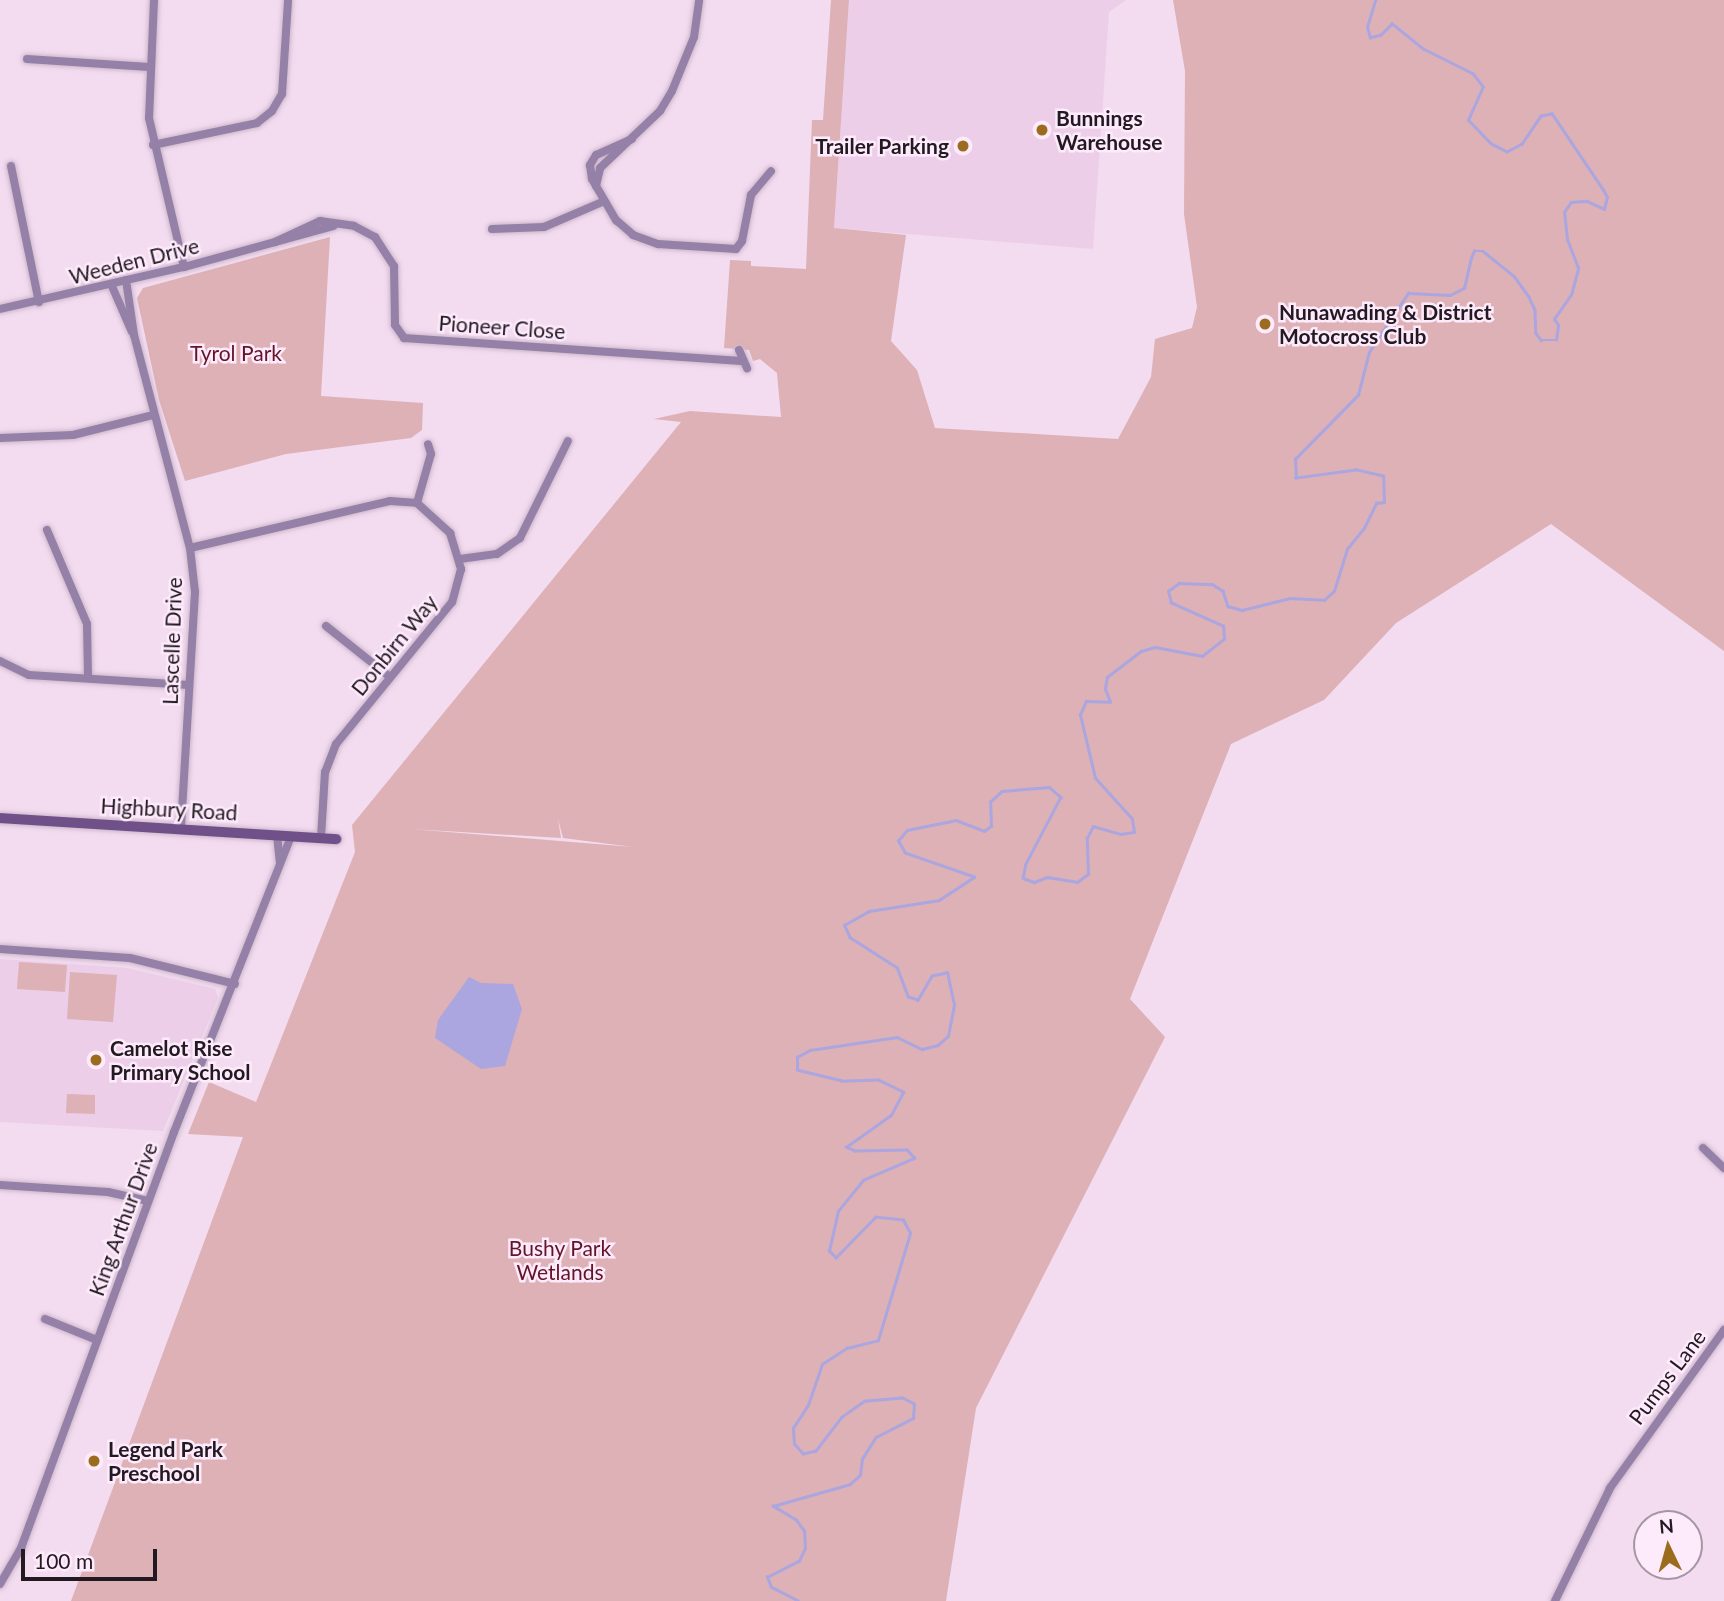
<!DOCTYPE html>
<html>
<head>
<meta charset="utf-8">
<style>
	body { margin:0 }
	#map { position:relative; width:1724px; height:1601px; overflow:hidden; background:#f3dbf0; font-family:Lato,sans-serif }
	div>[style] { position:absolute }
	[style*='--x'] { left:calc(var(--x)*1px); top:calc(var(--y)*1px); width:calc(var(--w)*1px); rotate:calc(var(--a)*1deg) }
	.built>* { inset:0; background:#eccee8 }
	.green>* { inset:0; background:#ddb1b6 }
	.water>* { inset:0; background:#aba6e0 }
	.stream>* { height:2.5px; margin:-1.25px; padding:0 1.25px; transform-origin:1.25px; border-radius:1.25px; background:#aba6e0 }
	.roads { filter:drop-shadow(0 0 2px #cdb8cb) drop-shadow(0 0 2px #cdb8cb) }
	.minor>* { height:8px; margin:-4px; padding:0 4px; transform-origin:4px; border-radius:4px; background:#9580a8 }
	.secondary>* { height:10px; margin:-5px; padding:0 5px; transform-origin:5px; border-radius:5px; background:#705089 }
	.dots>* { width:19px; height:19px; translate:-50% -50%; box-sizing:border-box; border:4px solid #fdeafb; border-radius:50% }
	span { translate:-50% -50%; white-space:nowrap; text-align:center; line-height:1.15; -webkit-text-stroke:5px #fdeafb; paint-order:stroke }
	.poi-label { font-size:21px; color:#221921; font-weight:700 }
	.left { translate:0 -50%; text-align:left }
	.right { translate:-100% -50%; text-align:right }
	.street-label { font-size:21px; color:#221921 }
	.park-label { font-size:21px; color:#631427 }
	.north { position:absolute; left:1633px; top:1510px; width:70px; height:70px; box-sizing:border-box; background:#fdeafb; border:2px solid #a596a4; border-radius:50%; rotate:355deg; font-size:19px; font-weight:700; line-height:28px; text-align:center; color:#221921 }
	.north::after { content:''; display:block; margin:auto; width:24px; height:32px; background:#9b6c1e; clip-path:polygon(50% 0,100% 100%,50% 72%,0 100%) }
	.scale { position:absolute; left:21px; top:1549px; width:136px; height:32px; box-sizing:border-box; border:4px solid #221921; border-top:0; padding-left:9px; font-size:21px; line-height:24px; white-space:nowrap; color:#221921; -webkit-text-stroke:5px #fdeafb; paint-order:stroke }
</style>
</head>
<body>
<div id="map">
	<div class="built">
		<i style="clip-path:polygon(849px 0,1126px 0,1109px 12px,1093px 249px,834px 228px)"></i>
		<i style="clip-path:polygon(0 959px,127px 968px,215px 989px,218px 998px,163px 1131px,0 1122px)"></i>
	</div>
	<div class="green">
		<i style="clip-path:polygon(evenodd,831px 0,849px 0,834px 228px,906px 235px,891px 341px,917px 370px,935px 428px,1118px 439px,1151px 377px,1155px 339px,1192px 328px,1197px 307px,1184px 214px,1185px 71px,1173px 0,1724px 0,1724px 651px,1551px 524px,1396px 623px,1324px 700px,1231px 744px,1130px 999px,1165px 1037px,976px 1408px,946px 1601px,71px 1601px,243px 1137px,188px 1134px,209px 1082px,256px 1102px,355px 852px,352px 825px,681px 422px,654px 419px,690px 411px,781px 417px,777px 373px,760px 359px,753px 361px,749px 350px,724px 348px,730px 260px,751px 261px,751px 266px,806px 269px,812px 120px,823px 120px,831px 0,558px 819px,563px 838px,633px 847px,411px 829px,561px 838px,558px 819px)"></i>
		<i style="clip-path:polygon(330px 237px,321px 396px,423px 403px,422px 430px,411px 438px,286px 454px,185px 481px,159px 400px,137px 298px,143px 288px)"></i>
		<i style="clip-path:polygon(19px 962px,67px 965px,65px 992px,17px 989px)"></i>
		<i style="clip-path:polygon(70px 972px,117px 975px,113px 1022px,67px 1019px)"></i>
		<i style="clip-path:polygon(67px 1094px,95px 1095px,95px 1114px,66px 1113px)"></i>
	</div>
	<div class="water">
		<i style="clip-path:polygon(469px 977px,481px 983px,513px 984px,522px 1009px,505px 1066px,481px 1069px,435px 1038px,438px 1020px)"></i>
	</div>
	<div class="stream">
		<i style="--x:798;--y:1601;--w:30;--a:-153"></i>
		<i style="--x:771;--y:1587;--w:11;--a:-112"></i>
		<i style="--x:767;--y:1577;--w:36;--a:-27"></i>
		<i style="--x:799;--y:1561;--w:14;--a:-65"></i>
		<i style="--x:805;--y:1548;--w:17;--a:-93"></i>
		<i style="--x:804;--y:1531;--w:14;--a:-126"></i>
		<i style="--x:796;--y:1520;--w:27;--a:-149"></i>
		<i style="--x:773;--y:1506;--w:80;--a:-15.9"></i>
		<i style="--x:850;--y:1484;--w:13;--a:-42"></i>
		<i style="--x:860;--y:1475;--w:16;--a:-83"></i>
		<i style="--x:862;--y:1459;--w:26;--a:-58"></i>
		<i style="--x:876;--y:1437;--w:42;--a:-27.2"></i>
		<i style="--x:913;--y:1418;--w:14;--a:-86"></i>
		<i style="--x:914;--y:1404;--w:13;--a:-153"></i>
		<i style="--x:902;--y:1398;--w:37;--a:175"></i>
		<i style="--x:865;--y:1401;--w:28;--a:145"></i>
		<i style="--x:842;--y:1417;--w:43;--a:127.4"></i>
		<i style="--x:816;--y:1451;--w:13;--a:167"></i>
		<i style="--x:803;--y:1454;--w:13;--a:-132"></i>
		<i style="--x:794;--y:1444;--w:16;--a:-94"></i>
		<i style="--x:793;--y:1428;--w:27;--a:-57"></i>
		<i style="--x:808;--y:1405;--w:43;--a:-71.1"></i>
		<i style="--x:822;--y:1364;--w:30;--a:-33"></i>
		<i style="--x:847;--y:1348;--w:32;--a:-14"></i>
		<i style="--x:878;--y:1340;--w:112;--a:-73.3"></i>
		<i style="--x:910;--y:1233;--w:15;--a:-118"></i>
		<i style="--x:903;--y:1220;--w:27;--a:-174"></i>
		<i style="--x:876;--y:1217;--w:57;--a:134.3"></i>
		<i style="--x:836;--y:1258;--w:10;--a:-135"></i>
		<i style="--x:829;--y:1251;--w:41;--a:-77.3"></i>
		<i style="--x:838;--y:1211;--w:40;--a:-51"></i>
		<i style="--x:863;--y:1180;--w:56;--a:-23.3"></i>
		<i style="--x:914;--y:1158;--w:11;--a:-131"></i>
		<i style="--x:907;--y:1150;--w:52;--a:178.9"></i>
		<i style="--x:855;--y:1151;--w:10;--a:-156"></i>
		<i style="--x:846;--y:1147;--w:55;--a:-35.4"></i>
		<i style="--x:891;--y:1115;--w:26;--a:-62"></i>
		<i style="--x:903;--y:1092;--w:28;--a:-154"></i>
		<i style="--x:878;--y:1080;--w:36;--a:178"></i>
		<i style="--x:842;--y:1081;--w:46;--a:-166.3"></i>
		<i style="--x:797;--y:1070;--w:13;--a:-90"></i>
		<i style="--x:797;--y:1057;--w:15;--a:-28"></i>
		<i style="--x:810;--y:1050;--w:88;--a:-8.5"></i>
		<i style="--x:897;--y:1037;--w:28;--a:26"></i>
		<i style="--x:922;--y:1049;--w:16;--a:-14"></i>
		<i style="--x:938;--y:1045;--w:13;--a:-42"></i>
		<i style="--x:948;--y:1036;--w:32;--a:-79"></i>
		<i style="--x:954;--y:1005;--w:33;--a:-102"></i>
		<i style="--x:947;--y:973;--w:15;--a:169"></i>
		<i style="--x:932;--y:976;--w:28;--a:120"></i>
		<i style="--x:918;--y:1000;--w:10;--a:-163"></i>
		<i style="--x:908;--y:997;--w:31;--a:-111"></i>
		<i style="--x:897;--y:968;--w:56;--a:-147.4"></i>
		<i style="--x:850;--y:938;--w:14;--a:-115"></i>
		<i style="--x:844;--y:925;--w:29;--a:-29"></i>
		<i style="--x:869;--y:911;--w:71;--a:-8.9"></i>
		<i style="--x:939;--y:900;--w:42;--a:-33.3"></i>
		<i style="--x:974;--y:877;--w:73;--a:-160.8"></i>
		<i style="--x:905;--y:853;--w:14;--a:-120"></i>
		<i style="--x:898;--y:841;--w:14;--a:-51"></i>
		<i style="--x:907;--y:830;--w:50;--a:-11.5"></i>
		<i style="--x:956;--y:820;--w:30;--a:21"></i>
		<i style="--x:984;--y:831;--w:9;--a:-36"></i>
		<i style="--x:991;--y:826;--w:24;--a:-92"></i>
		<i style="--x:990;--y:802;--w:16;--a:-43"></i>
		<i style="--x:1002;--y:791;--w:47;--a:-4.9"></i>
		<i style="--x:1049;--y:787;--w:16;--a:40"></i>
		<i style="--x:1061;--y:797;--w:76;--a:117.6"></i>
		<i style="--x:1026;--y:864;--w:14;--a:102"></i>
		<i style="--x:1023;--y:878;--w:12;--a:20"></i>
		<i style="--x:1034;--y:882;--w:14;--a:-21"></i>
		<i style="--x:1047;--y:877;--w:30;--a:9"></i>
		<i style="--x:1077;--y:882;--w:14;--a:-36"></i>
		<i style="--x:1088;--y:874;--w:36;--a:-92"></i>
		<i style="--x:1087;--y:838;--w:13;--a:-63"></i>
		<i style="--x:1093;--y:826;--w:29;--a:16"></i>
		<i style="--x:1121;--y:834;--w:13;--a:-9"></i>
		<i style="--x:1134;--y:832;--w:13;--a:-99"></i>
		<i style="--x:1132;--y:819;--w:55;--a:-132.1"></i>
		<i style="--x:1095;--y:778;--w:65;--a:-103.4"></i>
		<i style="--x:1080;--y:715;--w:15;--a:-67"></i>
		<i style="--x:1086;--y:701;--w:24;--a:2"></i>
		<i style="--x:1110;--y:702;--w:14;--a:-111"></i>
		<i style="--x:1105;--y:689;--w:12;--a:-81"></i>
		<i style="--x:1107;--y:677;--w:43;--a:-37.4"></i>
		<i style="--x:1141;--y:651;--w:15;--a:-16"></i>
		<i style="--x:1155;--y:647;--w:48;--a:10.8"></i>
		<i style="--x:1202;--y:656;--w:28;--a:-38"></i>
		<i style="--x:1224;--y:639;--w:13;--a:-94"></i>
		<i style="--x:1223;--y:626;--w:57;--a:-156.1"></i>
		<i style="--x:1171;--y:603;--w:12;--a:-104"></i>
		<i style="--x:1168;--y:591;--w:14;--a:-36"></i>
		<i style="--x:1179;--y:583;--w:33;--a:2"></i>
		<i style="--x:1212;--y:584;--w:13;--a:32"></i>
		<i style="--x:1223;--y:591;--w:16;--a:72"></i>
		<i style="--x:1228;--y:606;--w:15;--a:16"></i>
		<i style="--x:1242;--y:610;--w:49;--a:-14"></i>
		<i style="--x:1290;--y:598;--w:34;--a:3"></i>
		<i style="--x:1324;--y:600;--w:13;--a:-42"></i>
		<i style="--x:1334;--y:591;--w:44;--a:-72.8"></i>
		<i style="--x:1347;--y:549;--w:27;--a:-51"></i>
		<i style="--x:1364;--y:528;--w:28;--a:-64"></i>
		<i style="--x:1376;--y:503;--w:8;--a:-7"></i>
		<i style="--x:1384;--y:502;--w:26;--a:-92"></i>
		<i style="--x:1383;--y:476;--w:28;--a:-167"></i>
		<i style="--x:1356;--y:470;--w:61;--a:172.4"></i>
		<i style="--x:1296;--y:478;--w:19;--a:-93"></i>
		<i style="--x:1295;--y:459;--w:90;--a:-45.5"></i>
		<i style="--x:1358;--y:395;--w:44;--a:-75.7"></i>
		<i style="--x:1369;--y:352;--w:71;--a:-56.5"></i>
		<i style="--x:1408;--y:293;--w:42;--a:2.7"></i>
		<i style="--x:1450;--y:295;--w:16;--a:-27"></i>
		<i style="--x:1464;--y:288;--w:31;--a:-77"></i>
		<i style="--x:1471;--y:258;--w:8;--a:-67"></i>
		<i style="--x:1474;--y:251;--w:9;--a:0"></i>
		<i style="--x:1483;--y:251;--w:40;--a:39"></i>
		<i style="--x:1514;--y:276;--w:26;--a:54"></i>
		<i style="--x:1529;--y:297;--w:14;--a:65"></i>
		<i style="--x:1535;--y:310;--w:23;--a:88"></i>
		<i style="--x:1536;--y:333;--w:9;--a:54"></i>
		<i style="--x:1541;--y:340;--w:15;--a:0"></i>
		<i style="--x:1556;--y:340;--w:15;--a:-82"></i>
		<i style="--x:1558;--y:325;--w:7;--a:-124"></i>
		<i style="--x:1554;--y:319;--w:29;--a:-55"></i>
		<i style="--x:1571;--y:295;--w:28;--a:-75"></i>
		<i style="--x:1578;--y:268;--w:31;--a:-111"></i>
		<i style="--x:1567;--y:239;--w:27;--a:-96"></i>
		<i style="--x:1564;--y:212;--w:12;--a:-55"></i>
		<i style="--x:1571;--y:202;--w:16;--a:-4"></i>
		<i style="--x:1587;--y:201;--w:19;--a:25"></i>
		<i style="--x:1604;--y:209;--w:12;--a:-76"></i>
		<i style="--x:1607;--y:197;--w:8;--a:-120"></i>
		<i style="--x:1603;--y:190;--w:92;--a:-123.9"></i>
		<i style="--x:1552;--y:114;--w:11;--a:170"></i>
		<i style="--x:1541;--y:116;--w:34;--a:124"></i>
		<i style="--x:1522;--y:144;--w:17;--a:152"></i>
		<i style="--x:1507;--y:152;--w:18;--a:-153"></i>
		<i style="--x:1491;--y:144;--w:33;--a:-134"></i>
		<i style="--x:1468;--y:120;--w:36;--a:-66"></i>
		<i style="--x:1483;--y:87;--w:16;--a:-128"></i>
		<i style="--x:1473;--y:74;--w:56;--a:-153.4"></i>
		<i style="--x:1423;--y:49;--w:40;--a:-141"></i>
		<i style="--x:1392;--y:24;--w:16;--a:135"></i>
		<i style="--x:1381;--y:35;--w:11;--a:165"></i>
		<i style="--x:1370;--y:38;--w:11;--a:-105"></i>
		<i style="--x:1367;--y:27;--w:28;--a:-73"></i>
	</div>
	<div class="roads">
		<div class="minor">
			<i style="--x:154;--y:0;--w:118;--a:92.4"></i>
			<i style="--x:149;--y:118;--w:153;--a:76.8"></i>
			<i style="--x:27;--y:59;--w:122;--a:3.8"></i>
			<i style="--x:632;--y:139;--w:39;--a:156"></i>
			<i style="--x:596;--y:155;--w:12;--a:121"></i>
			<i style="--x:590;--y:165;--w:14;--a:82"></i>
			<i style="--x:592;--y:179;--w:48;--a:59.7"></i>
			<i style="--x:616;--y:220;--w:23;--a:41"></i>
			<i style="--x:633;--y:235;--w:27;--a:20"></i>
			<i style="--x:658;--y:244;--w:78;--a:3.7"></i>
			<i style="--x:736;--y:249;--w:10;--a:-53"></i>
			<i style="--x:742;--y:241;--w:47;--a:-78.9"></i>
			<i style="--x:751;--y:195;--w:31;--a:-50"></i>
			<i style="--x:153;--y:145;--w:106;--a:-11.9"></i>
			<i style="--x:257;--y:123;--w:19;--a:-39"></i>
			<i style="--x:272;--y:111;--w:20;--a:-60"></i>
			<i style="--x:282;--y:94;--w:94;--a:-86.3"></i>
			<i style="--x:11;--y:166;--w:139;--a:78.4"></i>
			<i style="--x:596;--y:186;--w:18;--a:-77"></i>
			<i style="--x:600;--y:168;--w:83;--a:-43.5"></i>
			<i style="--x:660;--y:111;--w:23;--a:-59"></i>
			<i style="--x:672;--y:91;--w:58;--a:-67.8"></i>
			<i style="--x:694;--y:37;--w:37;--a:-82"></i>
			<i style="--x:492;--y:229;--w:52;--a:-2.2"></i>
			<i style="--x:544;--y:227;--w:63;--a:-23.3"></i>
			<i style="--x:275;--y:242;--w:50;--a:-25"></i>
			<i style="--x:320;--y:221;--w:34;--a:8"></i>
			<i style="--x:354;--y:226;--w:24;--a:28"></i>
			<i style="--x:375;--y:237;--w:35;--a:57"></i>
			<i style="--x:394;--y:266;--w:59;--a:89"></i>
			<i style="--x:395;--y:325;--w:16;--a:55"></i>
			<i style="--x:404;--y:338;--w:338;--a:3.9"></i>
			<i style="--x:126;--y:280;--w:56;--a:81.7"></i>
			<i style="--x:134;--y:335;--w:220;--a:75.3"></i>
			<i style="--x:190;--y:548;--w:44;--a:83.5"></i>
			<i style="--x:195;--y:592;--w:238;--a:93.4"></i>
			<i style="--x:111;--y:284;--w:52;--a:66.4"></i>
			<i style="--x:0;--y:309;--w:189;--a:-12.9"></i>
			<i style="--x:184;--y:267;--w:155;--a:-15.4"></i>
			<i style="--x:739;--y:350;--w:20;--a:66"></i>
			<i style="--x:0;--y:438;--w:73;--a:-2.4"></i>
			<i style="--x:73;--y:435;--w:82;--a:-14"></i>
			<i style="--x:417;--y:503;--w:51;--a:-74.1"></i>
			<i style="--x:431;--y:454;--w:10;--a:-107"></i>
			<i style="--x:47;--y:530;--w:102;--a:66.9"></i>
			<i style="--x:87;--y:624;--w:54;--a:88.9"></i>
			<i style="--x:190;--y:548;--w:205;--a:-13.2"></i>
			<i style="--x:390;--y:501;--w:27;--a:4"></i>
			<i style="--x:417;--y:503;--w:45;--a:42.3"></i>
			<i style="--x:450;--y:533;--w:38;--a:73"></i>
			<i style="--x:461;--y:569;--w:34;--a:105"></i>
			<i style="--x:452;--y:602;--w:183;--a:129.2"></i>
			<i style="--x:336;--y:744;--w:30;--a:111"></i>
			<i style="--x:325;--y:772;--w:66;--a:93.5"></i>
			<i style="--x:460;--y:559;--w:37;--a:-8"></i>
			<i style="--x:497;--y:554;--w:28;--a:-35"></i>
			<i style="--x:520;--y:538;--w:108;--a:-63.7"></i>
			<i style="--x:326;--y:626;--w:82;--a:38.6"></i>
			<i style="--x:0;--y:661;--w:32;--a:26"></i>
			<i style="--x:29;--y:675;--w:160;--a:3.6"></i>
			<i style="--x:277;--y:835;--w:27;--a:84"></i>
			<i style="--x:0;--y:949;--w:130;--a:4"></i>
			<i style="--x:130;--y:958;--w:108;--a:13.9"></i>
			<i style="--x:1703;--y:1148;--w:29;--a:44"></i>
			<i style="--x:0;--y:1185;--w:108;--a:3.7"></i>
			<i style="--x:108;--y:1192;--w:41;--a:12.7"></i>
			<i style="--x:45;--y:1319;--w:56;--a:22"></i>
			<i style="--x:0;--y:1584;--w:42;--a:-59.7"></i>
			<i style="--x:21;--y:1548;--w:443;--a:-69.8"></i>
			<i style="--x:174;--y:1132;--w:318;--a:-68.4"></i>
			<i style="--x:1555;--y:1601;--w:126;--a:-64"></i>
			<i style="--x:1610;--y:1488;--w:195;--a:-54.2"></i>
		</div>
		<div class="secondary">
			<i style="--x:0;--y:818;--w:337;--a:3.6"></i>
		</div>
	</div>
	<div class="dots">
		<i style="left:1042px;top:130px;background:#9b6c1e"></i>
		<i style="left:963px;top:146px;background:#9b6c1e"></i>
		<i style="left:1265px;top:324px;background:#9b6c1e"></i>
		<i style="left:96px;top:1060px;background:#9b6c1e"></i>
		<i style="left:94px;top:1461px;background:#9b6c1e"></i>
	</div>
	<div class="poi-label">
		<span class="left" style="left:1056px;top:130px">Bunnings<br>Warehouse</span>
		<span class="right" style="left:949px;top:146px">Trailer Parking</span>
		<span class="left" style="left:1279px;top:324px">Nunawading &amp; District<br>Motocross Club</span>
		<span class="left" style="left:110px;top:1060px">Camelot Rise<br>Primary School</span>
		<span class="left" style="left:108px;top:1461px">Legend Park<br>Preschool</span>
	</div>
	<div class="street-label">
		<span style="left:134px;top:261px;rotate:-14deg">Weeden Drive</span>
		<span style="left:502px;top:327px;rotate:4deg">Pioneer Close</span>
		<span style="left:172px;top:641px;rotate:-88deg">Lascelle Drive</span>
		<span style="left:394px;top:645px;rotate:-51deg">Donbirn Way</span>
		<span style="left:169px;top:809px;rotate:3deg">Highbury Road</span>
		<span style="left:123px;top:1219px;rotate:-70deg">King Arthur Drive</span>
		<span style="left:1667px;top:1377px;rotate:-53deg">Pumps Lane</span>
	</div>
	<div class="park-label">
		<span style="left:236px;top:353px">Tyrol Park</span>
		<span style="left:560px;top:1260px">Bushy Park<br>Wetlands</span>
	</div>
	<div class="north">N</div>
	<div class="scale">100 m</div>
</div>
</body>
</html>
